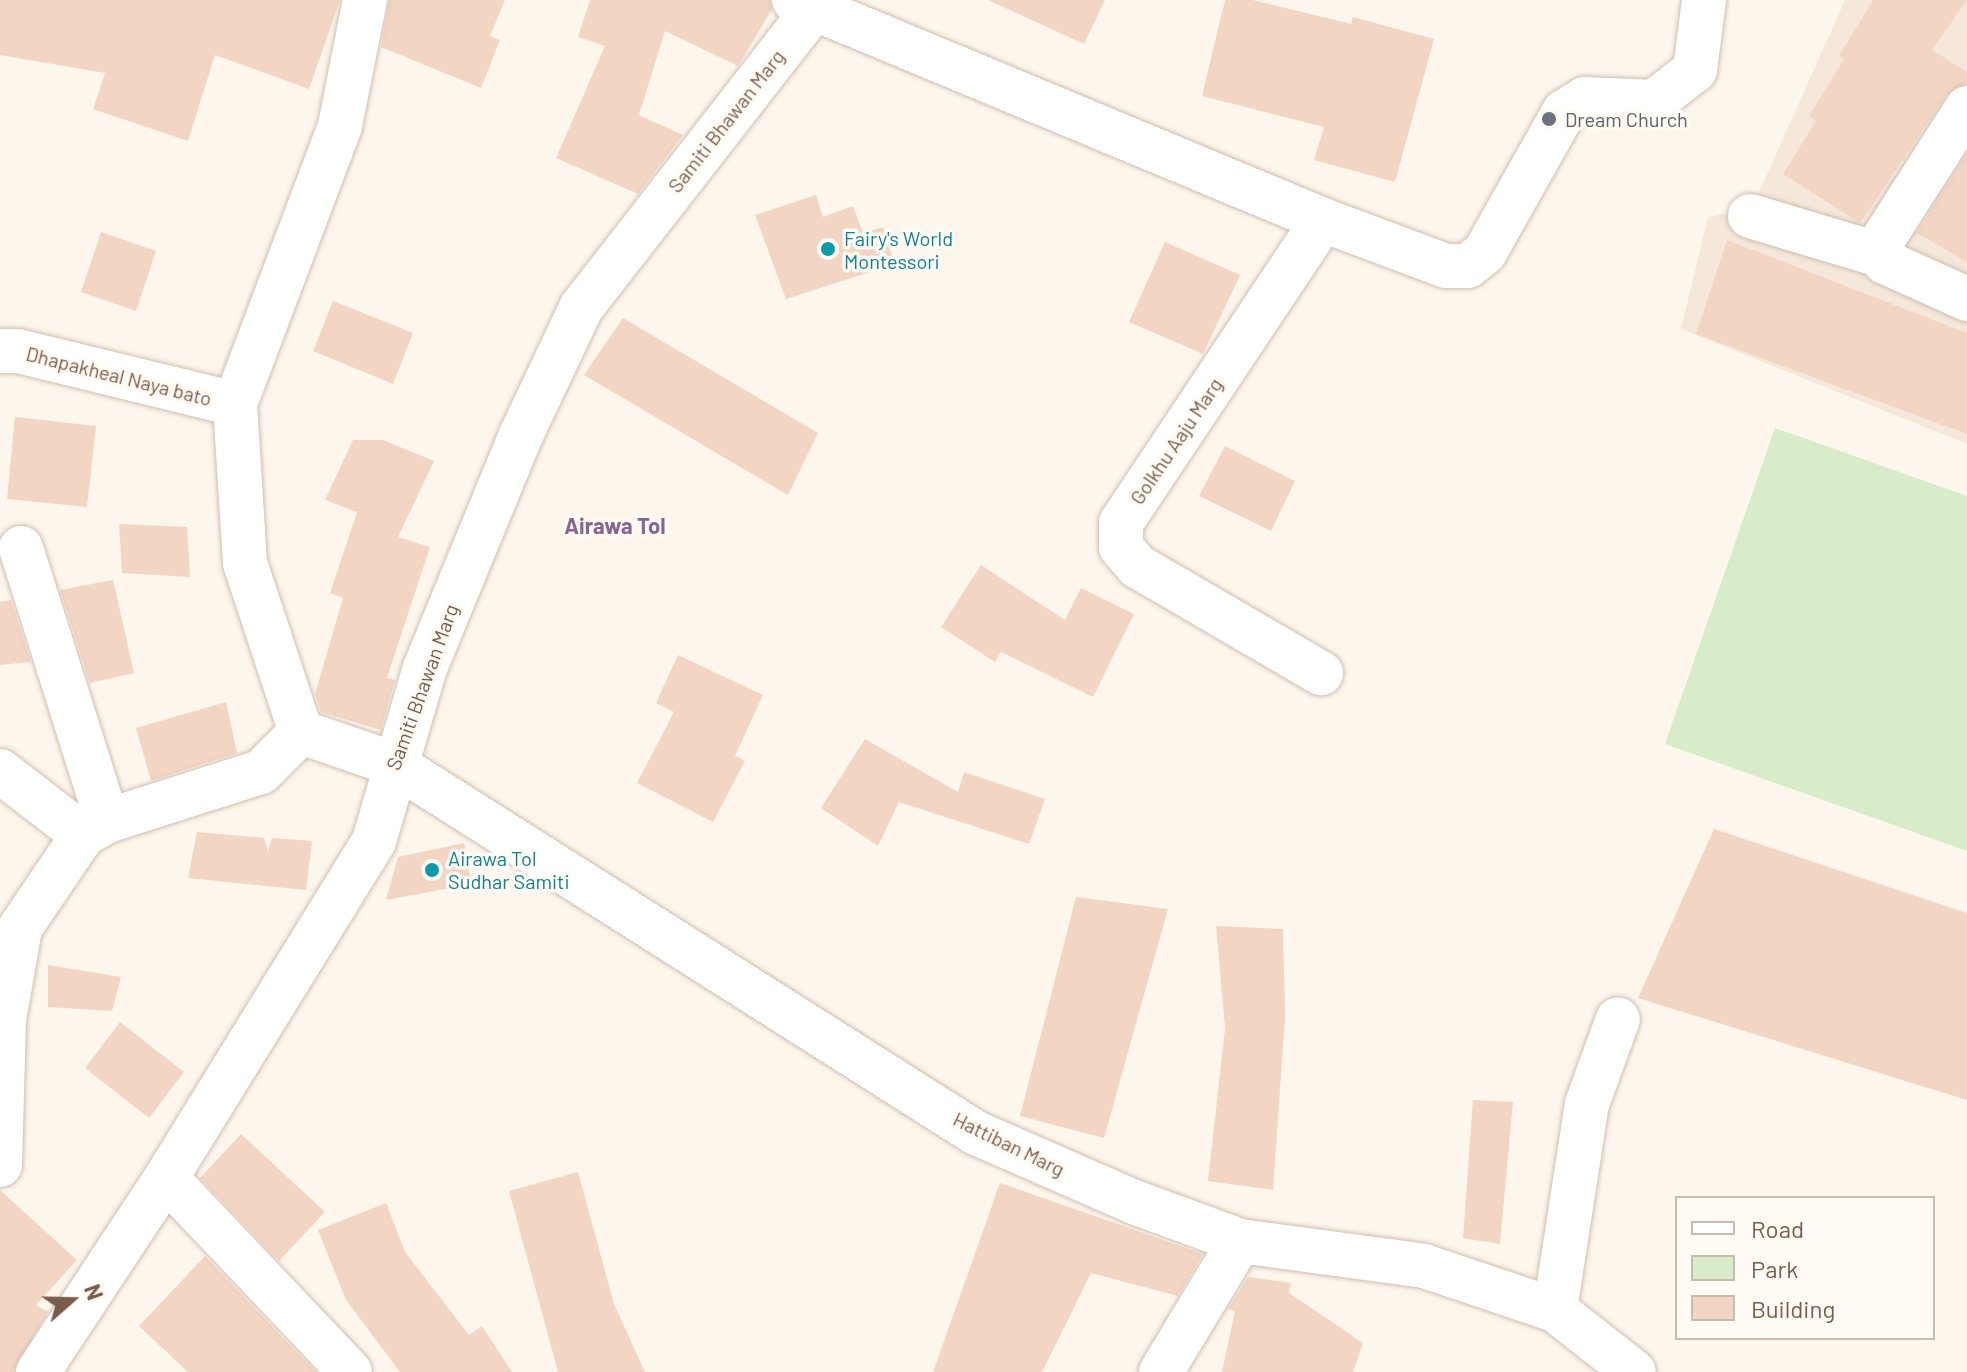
<!DOCTYPE html>
<html>
<head>
<meta charset="utf-8">
<style>
	body { margin:0 }
	#map { position:relative; width:1967px; height:1372px; overflow:hidden; background:#fdf6ec; font-family:Barlow,sans-serif }
	div>[style] { position:absolute }
	[style*='--x'] { left:calc(var(--x)*1px); top:calc(var(--y)*1px); width:calc(var(--w)*1px); rotate:calc(var(--a)*1deg) }
	.residential>* { inset:0; background:#f5e8da }
	.green>* { inset:0; background:#d8ecc9 }
	.building>* { inset:0; background:#f3d5c3 }
	.roads { filter:drop-shadow(0 0 2px #d1beb0) drop-shadow(0 0 2px #d1beb0) }
	.minor>* { height:44px; margin:-22px; padding:0 22px; transform-origin:22px; border-radius:22px; background:#fff }
	.dots>* { width:22px; height:22px; translate:-50% -50%; box-sizing:border-box; border:4px solid #fffaf3; border-radius:50% }
	span { translate:-50% -50%; white-space:nowrap; text-align:center; line-height:1.15; -webkit-text-stroke:7px #fffaf3; paint-order:stroke }
	.worship-label { font-size:20px; color:#5b616d }
	.left { translate:0 -50%; text-align:left }
	.street-label { font-size:20px; color:#7a5c4d }
	.culture-label { font-size:20px; color:#0d838f }
	.neighbourhood-label { font-size:22px; color:#846695; font-weight:700 }
	.legend { position:absolute; left:1675px; top:1196px; width:260px; height:144px; box-sizing:border-box; background:#fffaf3; border:2px solid #cabbb1; margin:0; padding:10px 14px; list-style:none; font-size:24px; color:#7a5c4d }
	.legend li { display:flex; align-items:center; gap:16px; height:40px }
	.legend b { width:40px; border:2px solid #cabbb1 }
	.north { position:absolute; left:32px; top:1260px; width:80px; height:80px; -webkit-text-stroke:6px #fffaf3; paint-order:stroke; rotate:70deg; font-size:22px; font-weight:700; line-height:32px; text-align:center; color:#7a5c4d }
	.north::after { content:''; display:block; margin:auto; width:28px; height:36px; background:#7a5c4d; clip-path:polygon(50% 0,100% 100%,50% 72%,0 100%) }
</style>
</head>
<body>
<div id="map">
	<div class="residential">
		<i style="clip-path:polygon(1845px 0,1967px 0,1967px 444px,1681px 329px,1708px 217px,1752px 208px)"></i>
	</div>
	<div class="green">
		<i style="clip-path:polygon(1775px 428px,1967px 496px,1967px 851px,1665px 744px)"></i>
	</div>
	<div class="building">
		<i style="clip-path:polygon(0 0,340px 0,309px 89px,215px 55px,188px 141px,93px 109px,105px 73px,0 55px)"></i>
		<i style="clip-path:polygon(389px 0,505px 0,490px 36px,500px 40px,481px 88px,381px 47px)"></i>
		<i style="clip-path:polygon(590px 0,770px 0,772px 9px,738px 66px,665px 31px,639px 115px,683px 135px,638px 194px,556px 158px,605px 46px,578px 37px)"></i>
		<i style="clip-path:polygon(988px 0,1105px 0,1084px 44px)"></i>
		<i style="clip-path:polygon(1225px 0,1253px 0,1351px 24px,1353px 17px,1434px 39px,1395px 182px,1314px 160px,1324px 127px,1202px 96px)"></i>
		<i style="clip-path:polygon(1873px 0,1967px 0,1932px 50px,1967px 72px,1967px 83px,1946px 95px,1860px 223px,1783px 174px,1816px 121px,1809px 116px,1844px 59px,1839px 56px)"></i>
		<i style="clip-path:polygon(1967px 154px,1967px 262px,1917px 233px)"></i>
		<i style="clip-path:polygon(816px 195px,823px 217px,853px 206px,863px 233px,883px 227px,895px 264px,786px 299px,755px 215px)"></i>
		<i style="clip-path:polygon(101px 232px,156px 251px,136px 311px,81px 292px)"></i>
		<i style="clip-path:polygon(1727px 240px,1967px 333px,1967px 434px,1696px 334px)"></i>
		<i style="clip-path:polygon(1165px 242px,1240px 275px,1203px 354px,1129px 322px)"></i>
		<i style="clip-path:polygon(333px 301px,413px 333px,393px 384px,313px 351px)"></i>
		<i style="clip-path:polygon(623px 318px,818px 433px,788px 495px,584px 375px)"></i>
		<i style="clip-path:polygon(15px 417px,96px 426px,87px 507px,7px 499px)"></i>
		<i style="clip-path:polygon(353px 440px,383px 440px,434px 461px,398px 537px,430px 547px,387px 678px,395px 680px,381px 730px,321px 712px,315px 694px,343px 598px,330px 593px,357px 512px,325px 500px)"></i>
		<i style="clip-path:polygon(1225px 446px,1295px 481px,1271px 531px,1199px 496px)"></i>
		<i style="clip-path:polygon(119px 524px,187px 527px,190px 577px,122px 573px)"></i>
		<i style="clip-path:polygon(981px 565px,1065px 620px,1081px 588px,1134px 614px,1093px 697px,1001px 652px,995px 662px,941px 627px)"></i>
		<i style="clip-path:polygon(113px 580px,134px 673px,90px 683px,60px 590px)"></i>
		<i style="clip-path:polygon(11px 600px,31px 662px,0 665px,0 602px)"></i>
		<i style="clip-path:polygon(678px 655px,763px 695px,735px 756px,745px 761px,713px 822px,637px 783px,674px 712px,656px 703px)"></i>
		<i style="clip-path:polygon(226px 702px,237px 753px,151px 781px,136px 728px)"></i>
		<i style="clip-path:polygon(865px 739px,958px 792px,964px 772px,1045px 799px,1029px 844px,899px 802px,878px 846px,821px 808px)"></i>
		<i style="clip-path:polygon(1714px 829px,1967px 913px,1967px 1100px,1638px 998px)"></i>
		<i style="clip-path:polygon(197px 832px,264px 838px,268px 852px,272px 838px,312px 841px,306px 890px,188px 878px)"></i>
		<i style="clip-path:polygon(464px 843px,472px 884px,386px 900px,398px 857px)"></i>
		<i style="clip-path:polygon(1076px 897px,1168px 909px,1104px 1138px,1020px 1116px)"></i>
		<i style="clip-path:polygon(1216px 926px,1283px 929px,1285px 1018px,1273px 1190px,1208px 1181px,1225px 1028px)"></i>
		<i style="clip-path:polygon(48px 965px,121px 977px,112px 1011px,48px 1007px)"></i>
		<i style="clip-path:polygon(120px 1022px,184px 1072px,149px 1118px,85px 1068px)"></i>
		<i style="clip-path:polygon(1473px 1100px,1513px 1102px,1500px 1244px,1463px 1238px)"></i>
		<i style="clip-path:polygon(241px 1134px,325px 1212px,279px 1261px,200px 1178px)"></i>
		<i style="clip-path:polygon(578px 1172px,614px 1304px,645px 1372px,558px 1372px,509px 1191px)"></i>
		<i style="clip-path:polygon(1000px 1183px,1203px 1254px,1178px 1296px,1091px 1273px,1042px 1372px,933px 1372px)"></i>
		<i style="clip-path:polygon(0 1190px,77px 1260px,36px 1305px,48px 1312px,13px 1372px,0 1372px)"></i>
		<i style="clip-path:polygon(386px 1203px,405px 1252px,469px 1335px,482px 1326px,512px 1372px,400px 1372px,346px 1300px,318px 1230px)"></i>
		<i style="clip-path:polygon(205px 1256px,244px 1297px,316px 1372px,188px 1372px,139px 1326px)"></i>
		<i style="clip-path:polygon(1248px 1277px,1291px 1283px,1289px 1293px,1363px 1343px,1353px 1372px,1222px 1372px,1235px 1311px,1228px 1309px)"></i>
	</div>
	<div class="roads">
		<div class="minor">
			<i style="--x:794;--y:0;--w:573;--a:22.58"></i>
			<i style="--x:1323;--y:220;--w:364;--a:123.7"></i>
			<i style="--x:1121;--y:523;--w:24;--a:90"></i>
			<i style="--x:1121;--y:547;--w:25;--a:50"></i>
			<i style="--x:1137;--y:566;--w:213;--a:30.2"></i>
			<i style="--x:1967;--y:108;--w:165;--a:122.6"></i>
			<i style="--x:1878;--y:247;--w:17;--a:65"></i>
			<i style="--x:1885;--y:262;--w:90;--a:24.3"></i>
			<i style="--x:1750;--y:216;--w:136;--a:16.7"></i>
			<i style="--x:1323;--y:220;--w:131;--a:20.5"></i>
			<i style="--x:1446;--y:266;--w:22;--a:0"></i>
			<i style="--x:1468;--y:266;--w:22;--a:-39"></i>
			<i style="--x:1485;--y:252;--w:161;--a:-60.6"></i>
			<i style="--x:1564;--y:112;--w:25;--a:-32"></i>
			<i style="--x:1585;--y:99;--w:69;--a:2.5"></i>
			<i style="--x:1654;--y:102;--w:52;--a:-38"></i>
			<i style="--x:1695;--y:70;--w:71;--a:-82.7"></i>
			<i style="--x:0;--y:351;--w:18;--a:0"></i>
			<i style="--x:18;--y:351;--w:223;--a:13.7"></i>
			<i style="--x:235;--y:404;--w:159;--a:86.4"></i>
			<i style="--x:245;--y:563;--w:178;--a:71.7"></i>
			<i style="--x:301;--y:732;--w:98;--a:19"></i>
			<i style="--x:394;--y:764;--w:689;--a:32.38"></i>
			<i style="--x:976;--y:1133;--w:172;--a:23.6"></i>
			<i style="--x:1134;--y:1202;--w:113;--a:20.2"></i>
			<i style="--x:1240;--y:1241;--w:186;--a:7.7"></i>
			<i style="--x:1424;--y:1266;--w:138;--a:18.6"></i>
			<i style="--x:1555;--y:1310;--w:100;--a:38.1"></i>
			<i style="--x:235;--y:404;--w:297;--a:-69.3"></i>
			<i style="--x:340;--y:126;--w:128;--a:-78.8"></i>
			<i style="--x:21;--y:548;--w:286;--a:72.5"></i>
			<i style="--x:0;--y:771;--w:105;--a:37.6"></i>
			<i style="--x:0;--y:1165;--w:145;--a:-88.4"></i>
			<i style="--x:4;--y:1020;--w:93;--a:-80.1"></i>
			<i style="--x:20;--y:928;--w:112;--a:-55.9"></i>
			<i style="--x:83;--y:835;--w:28;--a:-30"></i>
			<i style="--x:107;--y:821;--w:162;--a:-17.7"></i>
			<i style="--x:261;--y:772;--w:57;--a:-45"></i>
			<i style="--x:166;--y:1178;--w:267;--a:46.5"></i>
			<i style="--x:1555;--y:1310;--w:208;--a:-81.2"></i>
			<i style="--x:1587;--y:1104;--w:90;--a:-70"></i>
			<i style="--x:38;--y:1372;--w:232;--a:-56.6"></i>
			<i style="--x:166;--y:1178;--w:396;--a:-58.3"></i>
			<i style="--x:374;--y:841;--w:180;--a:-73.6"></i>
			<i style="--x:425;--y:668;--w:252;--a:-67.6"></i>
			<i style="--x:521;--y:435;--w:140;--a:-64.7"></i>
			<i style="--x:581;--y:308;--w:378;--a:-52.1"></i>
			<i style="--x:1161;--y:1372;--w:153;--a:-58.9"></i>
		</div>
	</div>
	<div class="dots">
		<i style="left:1549px;top:119px;background:#6b7280"></i>
		<i style="left:828px;top:249px;background:#0f9aa8"></i>
		<i style="left:432px;top:870px;background:#0f9aa8"></i>
	</div>
	<div class="worship-label">
		<span class="left" style="left:1565px;top:119px">Dream Church</span>
	</div>
	<div class="street-label">
		<span style="left:726px;top:121px;rotate:-52deg">Samiti Bhawan Marg</span>
		<span style="left:119px;top:376px;rotate:14deg">Dhapakheal Naya bato</span>
		<span style="left:1176px;top:441px;rotate:-56deg">Golkhu Aaju Marg</span>
		<span style="left:422px;top:687px;rotate:-70deg">Samiti Bhawan Marg</span>
		<span style="left:1009px;top:1144px;rotate:26deg">Hattiban Marg</span>
	</div>
	<div class="culture-label">
		<span class="left" style="left:844px;top:250px">Fairy's World<br>Montessori</span>
		<span class="left" style="left:448px;top:870px">Airawa Tol<br>Sudhar Samiti</span>
	</div>
	<div class="neighbourhood-label">
		<span style="left:615px;top:526px">Airawa Tol</span>
	</div>
	<ul class="legend">
	<li><b style="height:10px;background:#fff"></b>Road</li>
	<li><b style="height:22px;background:#d8ecc9"></b>Park</li>
	<li><b style="height:22px;background:#f3d5c3"></b>Building</li>
	</ul>
	<div class="north">N</div>
</div>
</body>
</html>
